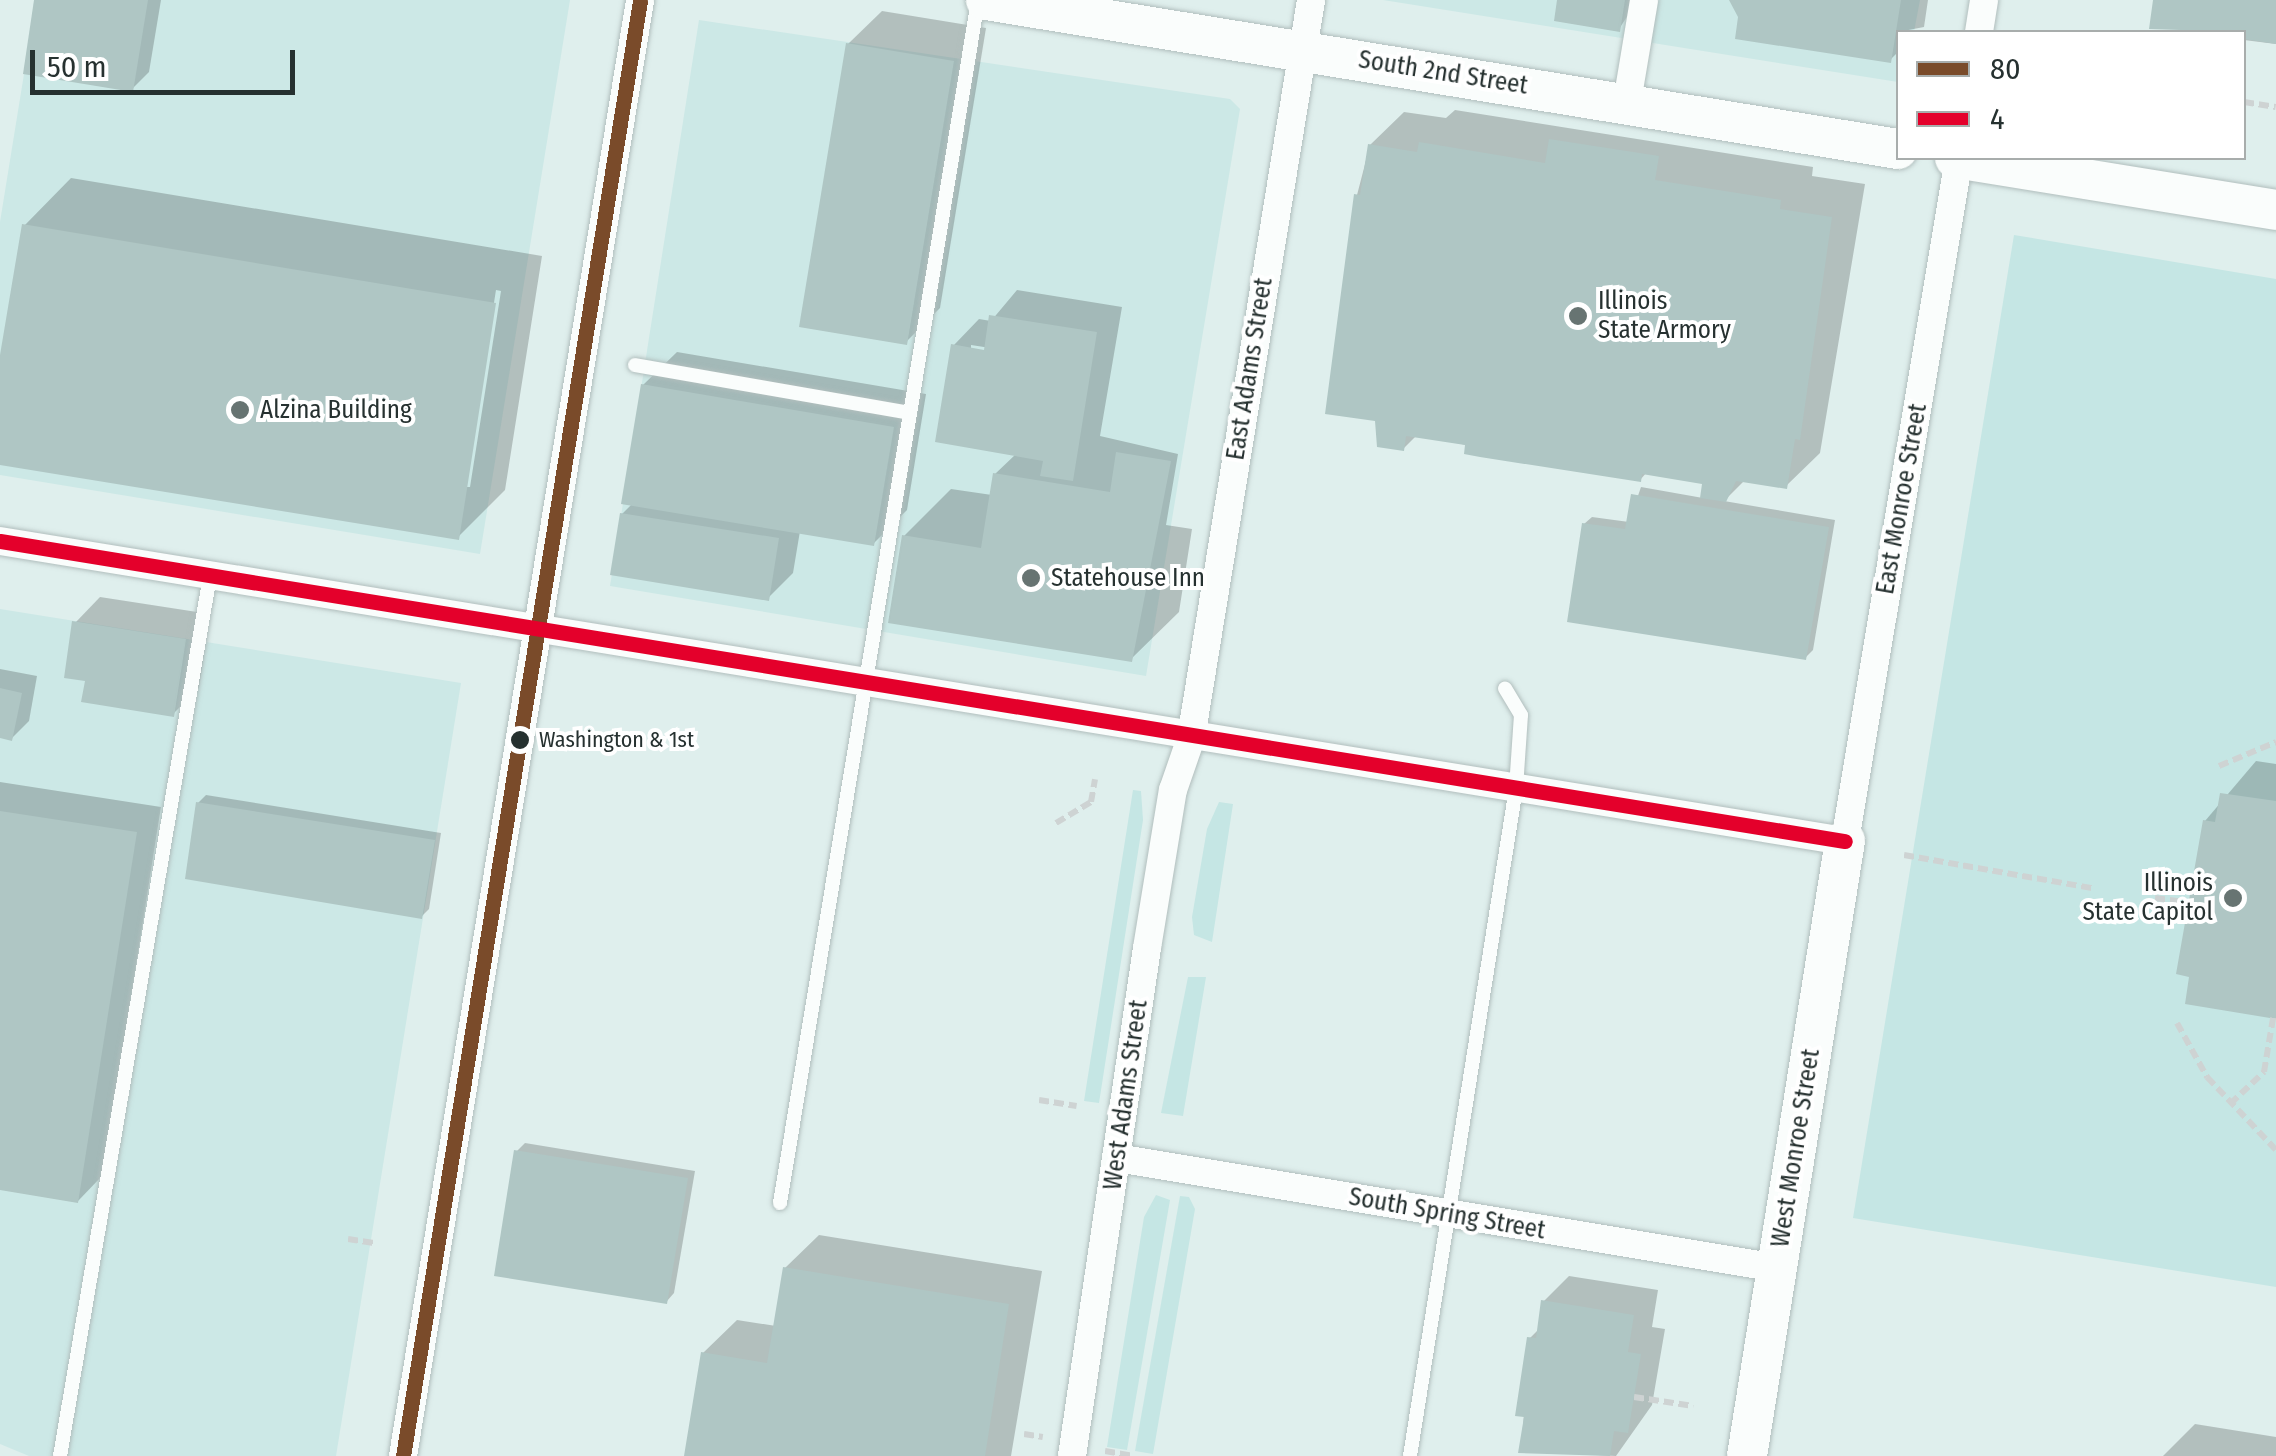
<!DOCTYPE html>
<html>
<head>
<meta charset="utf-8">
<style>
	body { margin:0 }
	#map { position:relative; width:2276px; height:1456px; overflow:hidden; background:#dfefed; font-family:"Fira Sans Condensed",sans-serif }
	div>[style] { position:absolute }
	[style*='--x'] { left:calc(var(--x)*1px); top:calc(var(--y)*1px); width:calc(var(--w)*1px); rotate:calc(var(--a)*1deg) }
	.built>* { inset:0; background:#cce8e6 }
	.green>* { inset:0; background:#c5e6e4 }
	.shadow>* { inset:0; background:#0003 }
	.building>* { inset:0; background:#afc6c4 }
	.path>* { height:6px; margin-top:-3px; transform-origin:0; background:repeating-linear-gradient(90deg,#ced3d3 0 10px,transparent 0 15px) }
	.roads { filter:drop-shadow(0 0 2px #b1bebd) drop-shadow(0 0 2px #b1bebd) }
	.lane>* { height:14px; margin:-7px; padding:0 7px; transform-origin:7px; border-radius:7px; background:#fafdfc }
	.street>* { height:28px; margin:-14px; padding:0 14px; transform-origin:14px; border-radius:14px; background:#fafdfc }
	.secondary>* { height:40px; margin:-20px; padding:0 20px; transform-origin:20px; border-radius:20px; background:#fafdfc }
	.bus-1>* { height:15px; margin:-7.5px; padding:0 7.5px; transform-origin:7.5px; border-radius:7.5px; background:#7a4b2a }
	.bus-2>* { height:15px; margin:-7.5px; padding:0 7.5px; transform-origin:7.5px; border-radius:7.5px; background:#e4002b }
	.dots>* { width:28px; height:28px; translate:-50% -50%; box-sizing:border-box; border:5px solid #fff; border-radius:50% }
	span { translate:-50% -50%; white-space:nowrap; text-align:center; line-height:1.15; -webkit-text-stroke:8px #fff; paint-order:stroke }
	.bus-label { font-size:22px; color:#263130 }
	.left { translate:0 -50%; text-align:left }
	.street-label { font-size:25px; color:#263130 }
	.poi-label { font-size:25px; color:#263130 }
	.right { translate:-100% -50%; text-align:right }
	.legend { position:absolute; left:1896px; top:30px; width:350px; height:130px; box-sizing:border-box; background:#fff; border:2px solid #a8adac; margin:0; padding:12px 18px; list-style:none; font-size:30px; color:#263130 }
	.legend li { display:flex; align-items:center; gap:20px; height:50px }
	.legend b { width:50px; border:2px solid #a8adac }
	.scale { position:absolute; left:30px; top:50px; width:265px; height:45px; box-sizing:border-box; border:5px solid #263130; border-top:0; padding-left:12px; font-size:30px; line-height:35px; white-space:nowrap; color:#263130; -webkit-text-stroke:8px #fff; paint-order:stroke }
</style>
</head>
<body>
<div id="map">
	<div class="built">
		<i style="clip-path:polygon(36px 0,570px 0,480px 554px,0 475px,0 222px)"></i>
		<i style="clip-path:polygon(1383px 0,1920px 0,1914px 32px,1898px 32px,1898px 82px)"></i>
		<i style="clip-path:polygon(699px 20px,1230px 99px,1240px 109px,1146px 676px,610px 586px)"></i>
		<i style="clip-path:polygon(0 609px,461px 683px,336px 1456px,29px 1456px,0 1444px)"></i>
	</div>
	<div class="green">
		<i style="clip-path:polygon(2014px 235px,2276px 279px,2276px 1287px,1853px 1218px)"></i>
		<i style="clip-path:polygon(1133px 790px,1141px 791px,1143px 820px,1099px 1103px,1084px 1101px)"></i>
		<i style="clip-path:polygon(1219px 802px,1233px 804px,1212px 942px,1194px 935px,1192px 917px,1207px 829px)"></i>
		<i style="clip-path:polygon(1188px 977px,1206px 977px,1183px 1116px,1161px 1113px)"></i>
		<i style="clip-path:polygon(1156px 1195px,1170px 1200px,1127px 1450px,1107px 1447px,1144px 1217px)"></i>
		<i style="clip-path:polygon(1180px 1196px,1189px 1197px,1195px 1209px,1153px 1454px,1135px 1451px)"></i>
	</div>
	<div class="shadow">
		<i style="clip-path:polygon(36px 0,161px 0,149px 72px,132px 89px)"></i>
		<i style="clip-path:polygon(1559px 0,1638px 0,1619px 29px)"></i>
		<i style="clip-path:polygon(1732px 0,1928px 0,1924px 27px,1898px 32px,1898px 52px,1890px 60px,1741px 16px)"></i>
		<i style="clip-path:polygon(2156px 0,2276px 0,2276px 44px,2244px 40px,2244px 32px,2151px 27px)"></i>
		<i style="clip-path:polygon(882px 11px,986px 28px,940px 308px,906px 342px,848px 44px)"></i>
		<i style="clip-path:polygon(1455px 110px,1813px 167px,1812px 176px,1865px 184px,1820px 453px,1786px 486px,1745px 480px,1724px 501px,1835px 520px,1813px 650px,1805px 658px,1584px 524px,1592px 517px,1629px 522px,1641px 487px,1703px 498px,1705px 481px,1647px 472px,1640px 480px,1417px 435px,1403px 449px,1357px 195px,1370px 145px,1404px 112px,1446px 118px)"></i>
		<i style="clip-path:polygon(evenodd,71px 178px,542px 256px,505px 490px,458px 537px,0 462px,0 370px,24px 226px,71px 178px,496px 290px,501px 291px,470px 487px,465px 487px,496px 290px)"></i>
		<i style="clip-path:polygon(evenodd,1017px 290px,1122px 307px,1100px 436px,1178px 454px,1166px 525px,1192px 529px,1179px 612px,1131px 659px,904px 536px,951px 489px,992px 495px,995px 474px,1016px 454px,954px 345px,979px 319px,991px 321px,1017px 290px,971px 345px,997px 349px,996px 354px,971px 350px,971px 345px)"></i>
		<i style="clip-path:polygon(677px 352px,926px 394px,907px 510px,873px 544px,800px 531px,793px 573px,768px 598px,622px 514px,633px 503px,643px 385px)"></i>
		<i style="clip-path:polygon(100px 597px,210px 614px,199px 688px,173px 714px,88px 679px,75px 623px)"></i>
		<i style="clip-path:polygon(0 669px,37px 676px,29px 721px,12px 738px,0 736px)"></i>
		<i style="clip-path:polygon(2256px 761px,2276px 764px,2276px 1016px,2205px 821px)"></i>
		<i style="clip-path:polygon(0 782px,161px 807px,103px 1175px,78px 1201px,0 1188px)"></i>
		<i style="clip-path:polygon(206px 795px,441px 833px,429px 909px,421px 917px,198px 803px)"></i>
		<i style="clip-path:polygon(525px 1143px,695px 1171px,674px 1293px,667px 1301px,517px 1151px)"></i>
		<i style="clip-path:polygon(819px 1235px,1042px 1271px,1011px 1456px,687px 1456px,703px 1353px,737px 1320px,776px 1326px,785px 1268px)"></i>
		<i style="clip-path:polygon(1569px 1276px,1658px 1290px,1652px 1327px,1665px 1329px,1652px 1405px,1616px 1456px,1521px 1451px,1530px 1338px,1540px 1328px,1544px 1301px)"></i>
		<i style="clip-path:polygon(2195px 1424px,2276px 1437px,2276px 1456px,2163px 1456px)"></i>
	</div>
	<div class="building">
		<i style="clip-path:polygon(34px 0,148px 0,133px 92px,23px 74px)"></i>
		<i style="clip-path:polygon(1557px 0,1625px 0,1620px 32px,1554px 21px)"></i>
		<i style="clip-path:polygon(1729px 0,1901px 0,1891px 63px,1735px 39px,1738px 17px)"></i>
		<i style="clip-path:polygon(2153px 0,2276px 0,2276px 44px,2244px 39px,2244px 32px,2149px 29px)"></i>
		<i style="clip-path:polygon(846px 43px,954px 61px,907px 345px,799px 327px)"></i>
		<i style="clip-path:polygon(1549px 139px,1659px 156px,1655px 180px,1781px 200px,1780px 209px,1832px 217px,1800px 440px,1795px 439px,1787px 489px,1736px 481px,1726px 502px,1700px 498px,1702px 484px,1642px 474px,1641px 482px,1480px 457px,1464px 454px,1465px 445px,1406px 436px,1404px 451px,1377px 447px,1375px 421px,1325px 414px,1354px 194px,1360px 195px,1368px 144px,1417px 152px,1419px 142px,1545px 163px)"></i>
		<i style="clip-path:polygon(22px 224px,496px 303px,459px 540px,0 465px,0 355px)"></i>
		<i style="clip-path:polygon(989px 315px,1097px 332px,1073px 481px,1040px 476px,1043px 461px,935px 442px,951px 344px,984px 350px)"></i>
		<i style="clip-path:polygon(641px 384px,894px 427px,874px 546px,621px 504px)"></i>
		<i style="clip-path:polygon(1116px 452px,1171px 461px,1132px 662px,888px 623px,902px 535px,981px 548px,993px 473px,1110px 492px)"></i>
		<i style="clip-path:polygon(1631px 494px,1829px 527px,1806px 660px,1567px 622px,1582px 523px,1625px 529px)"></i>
		<i style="clip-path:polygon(620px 513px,779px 538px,769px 601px,610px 575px)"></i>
		<i style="clip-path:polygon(72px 621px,186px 639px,174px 717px,81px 702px,85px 681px,64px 678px)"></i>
		<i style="clip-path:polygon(0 688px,22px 693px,12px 741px,0 738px)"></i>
		<i style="clip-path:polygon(2220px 793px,2276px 801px,2276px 1019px,2185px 1004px,2189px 977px,2176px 974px,2203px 820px,2215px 822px)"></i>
		<i style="clip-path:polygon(196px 802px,435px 840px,422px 919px,185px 879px)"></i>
		<i style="clip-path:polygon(0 811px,137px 832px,78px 1203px,0 1190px)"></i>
		<i style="clip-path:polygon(514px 1150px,688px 1178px,667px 1304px,494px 1276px)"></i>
		<i style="clip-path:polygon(783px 1267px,1009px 1304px,985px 1456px,684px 1456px,701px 1352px,767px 1363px)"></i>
		<i style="clip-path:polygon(1541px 1300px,1634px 1315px,1628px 1352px,1641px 1354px,1628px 1433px,1614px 1431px,1610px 1456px,1518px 1453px,1524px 1417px,1515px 1416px,1527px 1337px,1536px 1338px)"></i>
	</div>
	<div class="path">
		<i style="--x:2244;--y:102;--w:32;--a:9"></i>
		<i style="--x:2219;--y:766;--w:62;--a:-22.8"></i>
		<i style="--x:1056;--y:823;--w:41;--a:-31"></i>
		<i style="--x:1091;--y:802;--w:23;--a:-80"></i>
		<i style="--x:1904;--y:855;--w:191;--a:10"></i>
		<i style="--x:2155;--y:898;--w:29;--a:8"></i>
		<i style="--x:2177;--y:1023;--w:62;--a:60.9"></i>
		<i style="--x:2207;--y:1077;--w:100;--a:46.6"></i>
		<i style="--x:1039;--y:1100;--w:38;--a:9"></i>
		<i style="--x:2230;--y:1104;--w:47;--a:-43.3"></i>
		<i style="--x:2264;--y:1072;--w:55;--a:-80.5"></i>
		<i style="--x:348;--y:1239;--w:26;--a:9"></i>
		<i style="--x:1634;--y:1397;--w:60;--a:8.7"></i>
		<i style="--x:1024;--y:1434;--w:19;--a:9"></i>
		<i style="--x:1105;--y:1451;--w:29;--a:10"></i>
	</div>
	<div class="roads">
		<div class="lane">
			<i style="--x:635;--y:365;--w:279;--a:9.9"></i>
			<i style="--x:780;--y:1203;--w:1219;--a:-80.65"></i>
			<i style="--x:60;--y:1456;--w:893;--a:-80.33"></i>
			<i style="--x:1410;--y:1456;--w:676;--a:-80.98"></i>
			<i style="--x:1516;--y:788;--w:73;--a:-86.1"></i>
			<i style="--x:1521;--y:715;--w:31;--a:-121"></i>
		</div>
		<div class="street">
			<i style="--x:1979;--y:32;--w:32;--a:-81"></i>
			<i style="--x:1627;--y:102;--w:103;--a:-80.5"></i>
			<i style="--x:0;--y:541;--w:1869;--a:9.24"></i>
			<i style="--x:1845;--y:841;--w:692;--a:-80.52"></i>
			<i style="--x:1117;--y:1158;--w:669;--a:9.46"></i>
			<i style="--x:403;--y:1456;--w:1475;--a:-80.75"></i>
			<i style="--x:1072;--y:1456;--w:514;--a:-81.6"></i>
			<i style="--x:1147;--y:948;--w:160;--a:-80.7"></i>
			<i style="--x:1173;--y:790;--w:55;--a:-70.9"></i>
			<i style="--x:1191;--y:738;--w:748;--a:-80.76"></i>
		</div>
		<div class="secondary">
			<i style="--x:986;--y:0;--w:924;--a:9.28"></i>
			<i style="--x:1955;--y:158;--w:325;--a:9.2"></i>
			<i style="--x:1747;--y:1456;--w:623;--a:-80.95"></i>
		</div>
	</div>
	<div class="bus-1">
		<i style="--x:403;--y:1456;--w:1475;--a:-80.75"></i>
	</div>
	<div class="bus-2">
		<i style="--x:0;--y:541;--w:1869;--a:9.24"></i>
	</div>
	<div class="dots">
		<i style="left:1578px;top:316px;background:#677472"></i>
		<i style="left:240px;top:410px;background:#677472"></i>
		<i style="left:1031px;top:578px;background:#677472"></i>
		<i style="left:520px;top:740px;background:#263130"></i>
		<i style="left:2233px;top:898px;background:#677472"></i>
	</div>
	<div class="bus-label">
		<span class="left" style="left:539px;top:740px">Washington &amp; 1st</span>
	</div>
	<div class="street-label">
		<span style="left:1443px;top:73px;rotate:9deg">South 2nd Street</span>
		<span style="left:1250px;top:369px;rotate:-81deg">East Adams Street</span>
		<span style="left:1902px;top:499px;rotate:-80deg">East Monroe Street</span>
		<span style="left:1126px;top:1095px;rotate:-82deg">West Adams Street</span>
		<span style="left:1796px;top:1148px;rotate:-81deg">West Monroe Street</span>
		<span style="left:1447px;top:1214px;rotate:10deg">South Spring Street</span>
	</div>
	<div class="poi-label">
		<span class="left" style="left:1598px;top:316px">Illinois<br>State Armory</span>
		<span class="left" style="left:260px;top:410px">Alzina Building</span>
		<span class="left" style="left:1051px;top:578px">Statehouse Inn</span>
		<span class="right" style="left:2213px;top:898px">Illinois<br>State Capitol</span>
	</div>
	<ul class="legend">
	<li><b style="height:12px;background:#7a4b2a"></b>80</li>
	<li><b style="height:12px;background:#e4002b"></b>4</li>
	</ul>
	<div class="scale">50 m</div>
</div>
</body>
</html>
